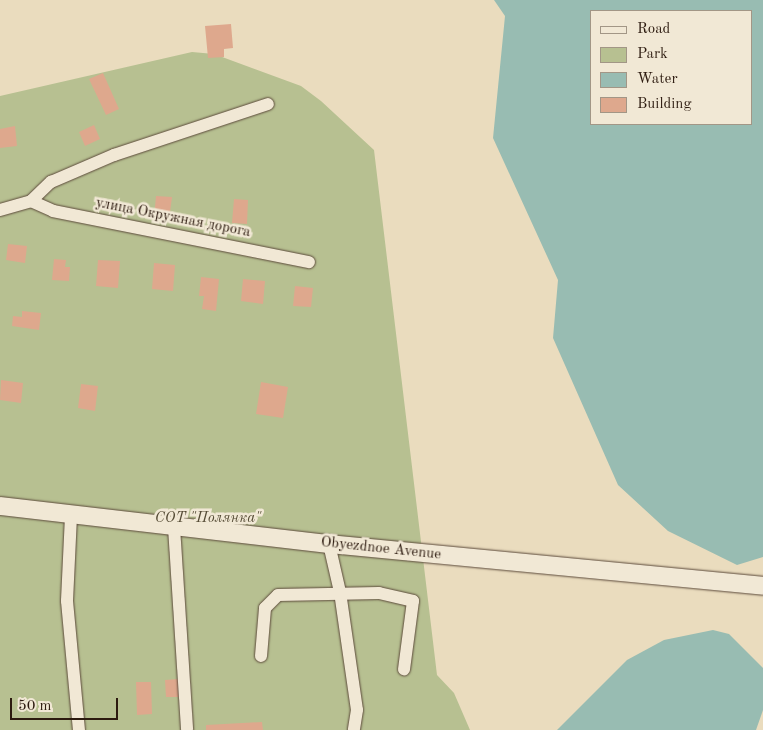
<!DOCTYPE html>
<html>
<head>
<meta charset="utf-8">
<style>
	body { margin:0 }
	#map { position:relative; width:763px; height:730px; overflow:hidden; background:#eadcbe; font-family:"Old Standard TT",serif }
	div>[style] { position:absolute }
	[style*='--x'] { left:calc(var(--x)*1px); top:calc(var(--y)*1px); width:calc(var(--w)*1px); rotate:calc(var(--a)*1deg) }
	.green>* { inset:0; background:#b7c091 }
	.water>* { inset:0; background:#98bcb2 }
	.building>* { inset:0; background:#dea88d }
	.roads { filter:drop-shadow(0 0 1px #5c4a3b) drop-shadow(0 0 1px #5c4a3b) }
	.minor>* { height:12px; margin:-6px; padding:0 6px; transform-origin:6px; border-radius:6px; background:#f1e8d5 }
	.secondary>* { height:18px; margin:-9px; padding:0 9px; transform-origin:9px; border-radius:9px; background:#f1e8d5 }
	span { translate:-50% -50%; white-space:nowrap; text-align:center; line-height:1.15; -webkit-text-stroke:5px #f1e8d5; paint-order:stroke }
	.street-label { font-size:15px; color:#2c1a0f }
	.park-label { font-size:15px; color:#564c36; font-style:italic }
	.legend { position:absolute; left:590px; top:10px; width:162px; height:115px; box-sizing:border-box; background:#f1e8d5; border:1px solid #a29686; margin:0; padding:6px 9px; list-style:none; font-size:15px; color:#2c1a0f }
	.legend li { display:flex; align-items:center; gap:10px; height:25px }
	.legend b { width:25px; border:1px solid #a29686 }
	.scale { position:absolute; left:10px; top:698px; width:108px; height:22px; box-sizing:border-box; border:2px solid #2c1a0f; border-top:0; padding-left:6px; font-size:15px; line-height:18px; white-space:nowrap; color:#2c1a0f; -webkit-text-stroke:4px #f1e8d5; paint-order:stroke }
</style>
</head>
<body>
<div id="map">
	<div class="green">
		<i style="clip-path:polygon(192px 52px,214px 54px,301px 86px,321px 101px,374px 150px,437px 675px,454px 693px,470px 730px,0 730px,0 96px)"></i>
	</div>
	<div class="water">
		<i style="clip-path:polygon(evenodd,494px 0,763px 0,763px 557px,737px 565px,668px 531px,618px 485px,553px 338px,558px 280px,493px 138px,505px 16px,494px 0,752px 11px,752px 124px,592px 124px,592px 11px,752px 11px)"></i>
		<i style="clip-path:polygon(713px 630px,729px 634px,763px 668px,763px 710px,756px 730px,557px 730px,627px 660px,664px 640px)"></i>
	</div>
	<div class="building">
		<i style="clip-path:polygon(231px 24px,233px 48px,224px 49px,224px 57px,208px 58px,205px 26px)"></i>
		<i style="clip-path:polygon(103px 73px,119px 109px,106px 115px,89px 79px)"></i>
		<i style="clip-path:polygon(94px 125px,100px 139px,85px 146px,79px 132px)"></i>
		<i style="clip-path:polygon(15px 126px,17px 146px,0 148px,0 129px)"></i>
		<i style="clip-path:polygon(156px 196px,172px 197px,169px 220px,154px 218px)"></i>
		<i style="clip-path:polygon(234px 199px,248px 200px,247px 224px,232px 223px)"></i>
		<i style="clip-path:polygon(8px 244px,27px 246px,25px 263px,6px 260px)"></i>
		<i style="clip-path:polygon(54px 259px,66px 260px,65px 267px,70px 267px,69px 281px,52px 280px)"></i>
		<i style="clip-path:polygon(98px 260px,120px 261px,118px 288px,96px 286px)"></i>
		<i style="clip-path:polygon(154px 263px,175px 265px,173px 291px,152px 289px)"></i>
		<i style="clip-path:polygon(201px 277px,219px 279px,216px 311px,202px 309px,204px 296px,199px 296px)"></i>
		<i style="clip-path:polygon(243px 279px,265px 281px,263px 304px,241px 301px)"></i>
		<i style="clip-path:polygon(295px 286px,313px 288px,311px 307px,293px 306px)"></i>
		<i style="clip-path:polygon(22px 311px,41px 313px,39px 330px,12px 326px,13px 316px,22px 317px)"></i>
		<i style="clip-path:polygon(1px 380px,23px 383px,21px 403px,0 400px)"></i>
		<i style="clip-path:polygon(261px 382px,288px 387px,283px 418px,256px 414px)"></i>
		<i style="clip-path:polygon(81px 384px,98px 386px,95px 411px,78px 408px)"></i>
		<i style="clip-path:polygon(178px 679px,179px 697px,166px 697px,165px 680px)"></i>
		<i style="clip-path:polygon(136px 682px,151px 682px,152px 714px,137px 715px)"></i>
		<i style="clip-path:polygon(262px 722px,263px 730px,206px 730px,206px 725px)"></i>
	</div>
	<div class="roads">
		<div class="minor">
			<i style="--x:31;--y:201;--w:24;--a:24"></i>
			<i style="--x:53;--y:211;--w:261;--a:11.3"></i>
			<i style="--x:0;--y:210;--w:32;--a:-16"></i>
			<i style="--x:31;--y:201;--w:28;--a:-44"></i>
			<i style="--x:51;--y:182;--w:69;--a:-23.2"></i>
			<i style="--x:114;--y:155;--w:162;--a:-18.3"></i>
			<i style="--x:71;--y:516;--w:85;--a:92.7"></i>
			<i style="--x:67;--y:601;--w:130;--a:84.7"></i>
			<i style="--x:174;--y:527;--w:203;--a:86.3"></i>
			<i style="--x:329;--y:544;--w:49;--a:77.1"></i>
			<i style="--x:340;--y:592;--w:119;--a:81.8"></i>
			<i style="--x:357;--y:710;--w:20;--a:99"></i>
			<i style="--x:261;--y:656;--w:48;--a:-85.2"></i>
			<i style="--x:265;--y:608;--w:18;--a:-45"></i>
			<i style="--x:278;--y:595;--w:101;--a:-1.1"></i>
			<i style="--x:379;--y:593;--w:35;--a:13"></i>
			<i style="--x:413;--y:601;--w:69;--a:97.5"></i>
		</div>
		<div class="secondary">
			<i style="--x:0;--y:506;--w:331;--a:6.6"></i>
			<i style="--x:329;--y:544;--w:436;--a:5.5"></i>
		</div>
	</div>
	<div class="street-label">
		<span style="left:173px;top:218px;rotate:11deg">улица Окружная дорога</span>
		<span style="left:381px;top:549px;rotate:6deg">Obyezdnoe Avenue</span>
	</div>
	<div class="park-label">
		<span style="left:208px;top:519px">СОТ "Полянка"</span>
	</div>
	<ul class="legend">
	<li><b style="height:6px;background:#f1e8d5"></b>Road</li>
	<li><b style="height:14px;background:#b7c091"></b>Park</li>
	<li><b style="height:14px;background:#98bcb2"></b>Water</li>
	<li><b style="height:14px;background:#dea88d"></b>Building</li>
	</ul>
	<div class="scale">50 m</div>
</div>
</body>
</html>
